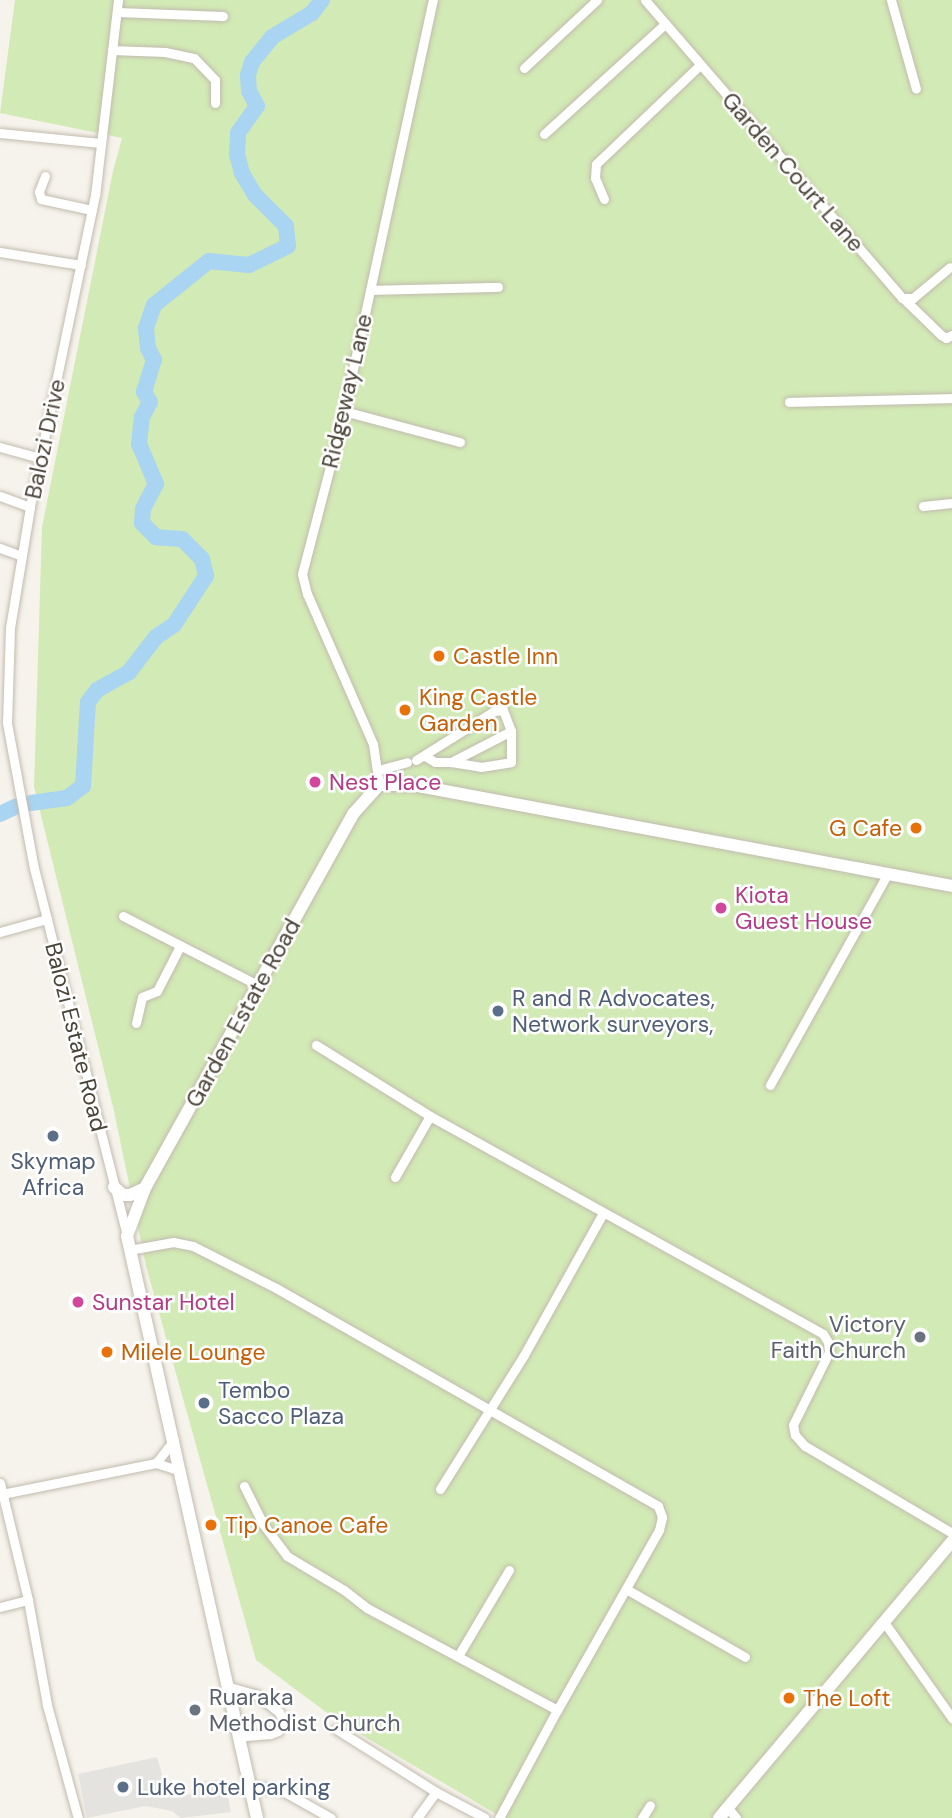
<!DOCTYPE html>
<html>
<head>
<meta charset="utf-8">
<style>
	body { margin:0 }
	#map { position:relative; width:952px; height:1818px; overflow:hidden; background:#f6f3ec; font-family:"DM Sans",sans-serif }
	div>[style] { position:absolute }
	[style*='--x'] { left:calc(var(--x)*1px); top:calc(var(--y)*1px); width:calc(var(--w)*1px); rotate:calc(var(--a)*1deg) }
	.green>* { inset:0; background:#d2eab5 }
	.parking>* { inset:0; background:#e5e3e0 }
	.river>* { height:16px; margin:-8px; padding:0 8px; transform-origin:8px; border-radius:8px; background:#a9d4f2 }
	.roads { filter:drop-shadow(0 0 2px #c2bbae) drop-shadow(0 0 2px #c2bbae) }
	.minor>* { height:9px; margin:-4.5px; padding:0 4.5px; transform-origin:4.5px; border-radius:4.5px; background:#fff }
	.tertiary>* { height:12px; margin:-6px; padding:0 6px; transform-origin:6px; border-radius:6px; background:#fff }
	.dots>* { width:19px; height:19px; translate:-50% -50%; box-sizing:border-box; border:4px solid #fff; border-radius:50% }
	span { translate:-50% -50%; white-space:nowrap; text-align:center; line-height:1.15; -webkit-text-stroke:5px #fff; paint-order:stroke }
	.street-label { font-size:23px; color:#4b4439 }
	.food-label { font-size:23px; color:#c56008 }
	.left { translate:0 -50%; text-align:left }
	.right { translate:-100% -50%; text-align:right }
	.hotel-label { font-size:23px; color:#b23c85 }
	.service-label { font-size:23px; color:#4e5e75 }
	.worship-label { font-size:23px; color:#5b616d }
</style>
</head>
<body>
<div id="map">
	<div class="green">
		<i style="clip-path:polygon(15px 0,952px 0,952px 1818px,503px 1818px,338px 1721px,256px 1660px,146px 1266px,114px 1111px,34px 787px,42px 527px,113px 171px,122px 138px,0 113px)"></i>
	</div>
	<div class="parking">
		<i style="clip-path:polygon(157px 1757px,167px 1792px,178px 1797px,191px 1794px,193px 1782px,225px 1779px,231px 1812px,181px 1818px,172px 1811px,146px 1806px,87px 1818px,78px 1774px)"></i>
	</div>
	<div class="river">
		<i style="--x:31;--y:803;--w:36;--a:-8"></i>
		<i style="--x:67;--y:798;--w:20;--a:-37"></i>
		<i style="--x:83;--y:786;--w:84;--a:-86.6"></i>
		<i style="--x:88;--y:702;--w:15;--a:-53"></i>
		<i style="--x:97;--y:690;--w:37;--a:-29"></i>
		<i style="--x:129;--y:672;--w:44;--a:-52.4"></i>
		<i style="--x:156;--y:637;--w:22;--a:-34"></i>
		<i style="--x:174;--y:625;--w:59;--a:-56.9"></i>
		<i style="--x:206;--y:576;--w:17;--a:-103"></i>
		<i style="--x:202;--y:559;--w:28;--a:-135"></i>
		<i style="--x:182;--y:539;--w:26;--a:-176"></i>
		<i style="--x:156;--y:537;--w:20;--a:-135"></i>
		<i style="--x:142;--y:523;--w:14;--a:-86"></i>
		<i style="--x:143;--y:509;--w:28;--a:-63"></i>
		<i style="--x:156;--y:484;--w:43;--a:-113"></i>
		<i style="--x:139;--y:444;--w:27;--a:-84"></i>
		<i style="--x:142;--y:417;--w:17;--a:-62"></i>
		<i style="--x:150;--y:402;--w:12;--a:-121"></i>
		<i style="--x:144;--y:392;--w:34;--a:-73"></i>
		<i style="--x:154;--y:360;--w:13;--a:-117"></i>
		<i style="--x:148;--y:348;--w:20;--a:-96"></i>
		<i style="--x:146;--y:328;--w:24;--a:-71"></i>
		<i style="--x:154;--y:305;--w:70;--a:-38.7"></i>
		<i style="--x:209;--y:261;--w:40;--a:5.7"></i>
		<i style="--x:249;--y:265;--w:43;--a:-26"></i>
		<i style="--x:288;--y:246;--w:20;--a:-96"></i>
		<i style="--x:286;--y:226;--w:44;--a:-135"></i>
		<i style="--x:255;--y:195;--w:26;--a:-121"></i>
		<i style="--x:242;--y:173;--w:20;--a:-105"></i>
		<i style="--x:237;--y:154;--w:21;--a:-87"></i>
		<i style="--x:238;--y:133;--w:33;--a:-55"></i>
		<i style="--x:257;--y:106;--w:17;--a:-118"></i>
		<i style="--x:249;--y:91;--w:16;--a:-94"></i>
		<i style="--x:248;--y:75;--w:14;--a:-73"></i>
		<i style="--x:252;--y:62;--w:32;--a:-51"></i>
		<i style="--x:272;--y:37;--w:47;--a:-31"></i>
		<i style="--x:312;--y:13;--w:16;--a:-52"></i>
		<i style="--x:0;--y:814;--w:17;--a:-25"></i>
	</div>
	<div class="roads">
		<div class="minor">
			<i style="--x:118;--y:0;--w:196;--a:96.7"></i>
			<i style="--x:95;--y:195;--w:319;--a:101.8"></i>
			<i style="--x:30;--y:507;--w:123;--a:99.4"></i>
			<i style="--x:10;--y:628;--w:95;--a:91.8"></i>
			<i style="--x:7;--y:723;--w:147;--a:79.5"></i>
			<i style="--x:34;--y:868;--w:380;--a:75.8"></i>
			<i style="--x:645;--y:0;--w:394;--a:49.2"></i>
			<i style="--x:902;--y:298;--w:11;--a:0"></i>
			<i style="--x:913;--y:298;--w:48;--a:-40"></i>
			<i style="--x:891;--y:0;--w:92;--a:74.3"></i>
			<i style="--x:117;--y:12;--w:106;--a:2.2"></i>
			<i style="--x:112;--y:50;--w:53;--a:2.2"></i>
			<i style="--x:165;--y:52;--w:30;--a:12"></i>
			<i style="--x:194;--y:58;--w:30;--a:46"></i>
			<i style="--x:215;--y:80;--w:23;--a:90"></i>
			<i style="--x:524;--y:68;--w:100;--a:-43"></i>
			<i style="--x:0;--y:133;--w:101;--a:5.7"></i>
			<i style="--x:544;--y:134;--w:164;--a:-42.3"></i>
			<i style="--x:45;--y:176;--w:17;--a:111"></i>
			<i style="--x:39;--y:192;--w:7;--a:74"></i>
			<i style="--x:41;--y:199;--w:52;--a:12.2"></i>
			<i style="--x:604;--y:199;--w:23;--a:-113"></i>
			<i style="--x:595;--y:178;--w:14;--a:-86"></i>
			<i style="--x:596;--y:164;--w:142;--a:-43.6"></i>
			<i style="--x:0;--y:252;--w:82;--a:9.1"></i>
			<i style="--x:371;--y:290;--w:127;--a:-1.4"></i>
			<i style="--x:904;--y:299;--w:52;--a:44.2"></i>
			<i style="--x:941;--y:335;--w:6;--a:31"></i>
			<i style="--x:946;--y:338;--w:7;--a:-27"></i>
			<i style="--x:789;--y:402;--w:163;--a:-1.4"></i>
			<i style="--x:344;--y:411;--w:120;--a:15"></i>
			<i style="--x:0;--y:447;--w:41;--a:15.4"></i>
			<i style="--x:0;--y:496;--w:32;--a:20"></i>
			<i style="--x:923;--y:506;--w:29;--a:-6"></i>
			<i style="--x:0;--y:548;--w:23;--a:20"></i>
			<i style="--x:416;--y:760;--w:92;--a:-32.1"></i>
			<i style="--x:494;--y:711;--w:9;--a:-6"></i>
			<i style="--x:503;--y:710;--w:22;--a:69"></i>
			<i style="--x:511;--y:731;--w:68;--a:152.7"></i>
			<i style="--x:451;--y:762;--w:16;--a:180"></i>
			<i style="--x:435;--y:762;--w:12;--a:-149"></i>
			<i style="--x:451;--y:762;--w:30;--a:9"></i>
			<i style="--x:481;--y:767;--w:30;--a:-9"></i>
			<i style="--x:511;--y:762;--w:31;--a:-90"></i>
			<i style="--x:378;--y:770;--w:30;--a:-15"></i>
			<i style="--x:379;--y:785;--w:41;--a:-98.3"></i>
			<i style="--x:373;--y:744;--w:164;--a:-113.7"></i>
			<i style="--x:307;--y:594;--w:21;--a:-104"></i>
			<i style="--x:302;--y:574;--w:159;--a:-75.4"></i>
			<i style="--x:342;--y:420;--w:430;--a:-77.8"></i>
			<i style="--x:123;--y:916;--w:154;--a:27.1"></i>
			<i style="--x:0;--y:932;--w:49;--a:-15.5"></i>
			<i style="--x:136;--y:1023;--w:27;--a:-77"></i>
			<i style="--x:142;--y:997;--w:16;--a:-22"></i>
			<i style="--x:157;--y:991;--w:51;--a:-62.9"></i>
			<i style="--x:316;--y:1045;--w:134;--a:31.9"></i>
			<i style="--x:430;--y:1116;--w:449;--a:29"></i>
			<i style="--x:823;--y:1334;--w:9;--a:58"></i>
			<i style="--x:828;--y:1342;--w:10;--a:84"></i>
			<i style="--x:829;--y:1352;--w:81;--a:116.3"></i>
			<i style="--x:793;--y:1425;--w:10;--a:79"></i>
			<i style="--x:795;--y:1435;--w:15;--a:48"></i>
			<i style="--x:805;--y:1446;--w:171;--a:30.6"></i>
			<i style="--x:770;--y:1085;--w:240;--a:-60.9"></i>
			<i style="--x:395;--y:1177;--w:70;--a:-60.2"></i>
			<i style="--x:129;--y:1250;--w:45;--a:-10.3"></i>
			<i style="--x:173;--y:1242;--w:20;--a:11"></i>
			<i style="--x:193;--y:1246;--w:93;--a:26.8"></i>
			<i style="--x:276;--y:1288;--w:440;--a:29.7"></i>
			<i style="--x:658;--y:1506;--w:12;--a:70"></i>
			<i style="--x:662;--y:1517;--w:13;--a:103"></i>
			<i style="--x:659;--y:1530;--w:207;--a:119.5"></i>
			<i style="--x:156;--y:1463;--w:29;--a:-52"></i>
			<i style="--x:0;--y:1483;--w:120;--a:76.5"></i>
			<i style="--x:28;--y:1600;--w:107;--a:79.7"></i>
			<i style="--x:47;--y:1705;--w:117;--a:74.7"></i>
			<i style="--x:244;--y:1486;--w:42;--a:63.4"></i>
			<i style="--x:263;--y:1524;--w:40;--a:53"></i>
			<i style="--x:287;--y:1556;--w:66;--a:30.8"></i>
			<i style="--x:344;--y:1590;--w:29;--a:38"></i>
			<i style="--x:367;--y:1608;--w:216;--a:28.2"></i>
			<i style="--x:557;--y:1710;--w:123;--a:118.2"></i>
			<i style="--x:440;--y:1489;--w:158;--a:-57.9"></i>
			<i style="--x:524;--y:1355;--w:162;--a:-60.9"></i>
			<i style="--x:2;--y:1494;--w:157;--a:-11.4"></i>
			<i style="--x:156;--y:1463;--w:26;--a:18"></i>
			<i style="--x:626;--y:1589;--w:137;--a:29.7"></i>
			<i style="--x:0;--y:1607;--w:29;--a:-14"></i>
			<i style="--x:884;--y:1622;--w:118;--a:54.7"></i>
			<i style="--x:458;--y:1656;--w:100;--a:-59.3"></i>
			<i style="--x:226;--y:1686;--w:32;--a:16"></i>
			<i style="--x:257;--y:1695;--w:28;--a:38"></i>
			<i style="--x:279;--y:1712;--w:10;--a:66"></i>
			<i style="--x:283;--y:1721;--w:11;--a:117"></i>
			<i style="--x:278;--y:1731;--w:9;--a:159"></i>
			<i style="--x:270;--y:1734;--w:33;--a:175"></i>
			<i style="--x:336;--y:1729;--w:118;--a:32.2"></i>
			<i style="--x:436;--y:1792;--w:55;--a:28"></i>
			<i style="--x:249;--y:1785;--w:35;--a:10"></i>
			<i style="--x:283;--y:1791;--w:55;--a:29.4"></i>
			<i style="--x:728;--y:1808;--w:13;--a:51"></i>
			<i style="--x:417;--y:1818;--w:32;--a:-54"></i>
			<i style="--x:642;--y:1818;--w:15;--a:-58"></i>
		</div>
		<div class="tertiary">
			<i style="--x:114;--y:1187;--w:12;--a:42"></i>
			<i style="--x:123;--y:1195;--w:7;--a:0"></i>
			<i style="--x:130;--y:1195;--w:17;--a:-25"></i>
			<i style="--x:257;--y:1818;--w:596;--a:-102.59"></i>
			<i style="--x:127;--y:1236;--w:51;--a:-69.4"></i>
			<i style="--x:145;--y:1188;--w:428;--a:-60.9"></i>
			<i style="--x:353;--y:814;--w:39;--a:-48"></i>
			<i style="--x:379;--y:785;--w:34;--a:0"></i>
			<i style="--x:413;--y:785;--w:548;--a:10.61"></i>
			<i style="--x:719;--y:1818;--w:362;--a:-49.9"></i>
		</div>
	</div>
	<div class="dots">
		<i style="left:439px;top:656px;background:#e8710a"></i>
		<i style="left:405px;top:710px;background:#e8710a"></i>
		<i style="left:315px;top:782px;background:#d1479c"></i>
		<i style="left:916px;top:828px;background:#e8710a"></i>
		<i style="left:721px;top:908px;background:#d1479c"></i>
		<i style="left:498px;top:1011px;background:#5c6f8a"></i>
		<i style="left:53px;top:1136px;background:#5c6f8a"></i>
		<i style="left:78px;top:1302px;background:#d1479c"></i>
		<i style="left:920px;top:1337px;background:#6b7280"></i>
		<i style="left:107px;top:1352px;background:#e8710a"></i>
		<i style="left:204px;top:1403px;background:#5c6f8a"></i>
		<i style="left:211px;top:1525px;background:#e8710a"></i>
		<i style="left:789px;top:1698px;background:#e8710a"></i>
		<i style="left:195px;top:1710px;background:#6b7280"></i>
		<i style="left:123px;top:1787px;background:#5c6f8a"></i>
	</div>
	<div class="street-label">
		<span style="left:793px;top:172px;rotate:49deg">Garden Court Lane</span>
		<span style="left:347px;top:391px;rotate:-77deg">Ridgeway Lane</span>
		<span style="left:45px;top:439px;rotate:-78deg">Balozi Drive</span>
		<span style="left:243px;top:1013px;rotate:-61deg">Garden Estate Road</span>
		<span style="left:76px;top:1037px;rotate:76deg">Balozi Estate Road</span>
	</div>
	<div class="food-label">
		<span class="left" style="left:453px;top:656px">Castle Inn</span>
		<span class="left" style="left:419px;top:710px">King Castle<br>Garden</span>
		<span class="right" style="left:902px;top:828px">G Cafe</span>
		<span class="left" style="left:121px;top:1352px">Milele Lounge</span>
		<span class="left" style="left:225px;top:1525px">Tip Canoe Cafe</span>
		<span class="left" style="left:803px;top:1698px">The Loft</span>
	</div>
	<div class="hotel-label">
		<span class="left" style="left:329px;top:782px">Nest Place</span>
		<span class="left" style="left:735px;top:908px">Kiota<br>Guest House</span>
		<span class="left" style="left:92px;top:1302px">Sunstar Hotel</span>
	</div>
	<div class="service-label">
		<span class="left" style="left:512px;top:1011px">R and R Advocates,<br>Network surveyors,</span>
		<span style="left:53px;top:1174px">Skymap<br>Africa</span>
		<span class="left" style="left:218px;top:1403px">Tembo<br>Sacco Plaza</span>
		<span class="left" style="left:137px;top:1787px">Luke hotel parking</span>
	</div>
	<div class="worship-label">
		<span class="right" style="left:906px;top:1337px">Victory<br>Faith Church</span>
		<span class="left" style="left:209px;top:1710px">Ruaraka<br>Methodist Church</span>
	</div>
</div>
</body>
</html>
